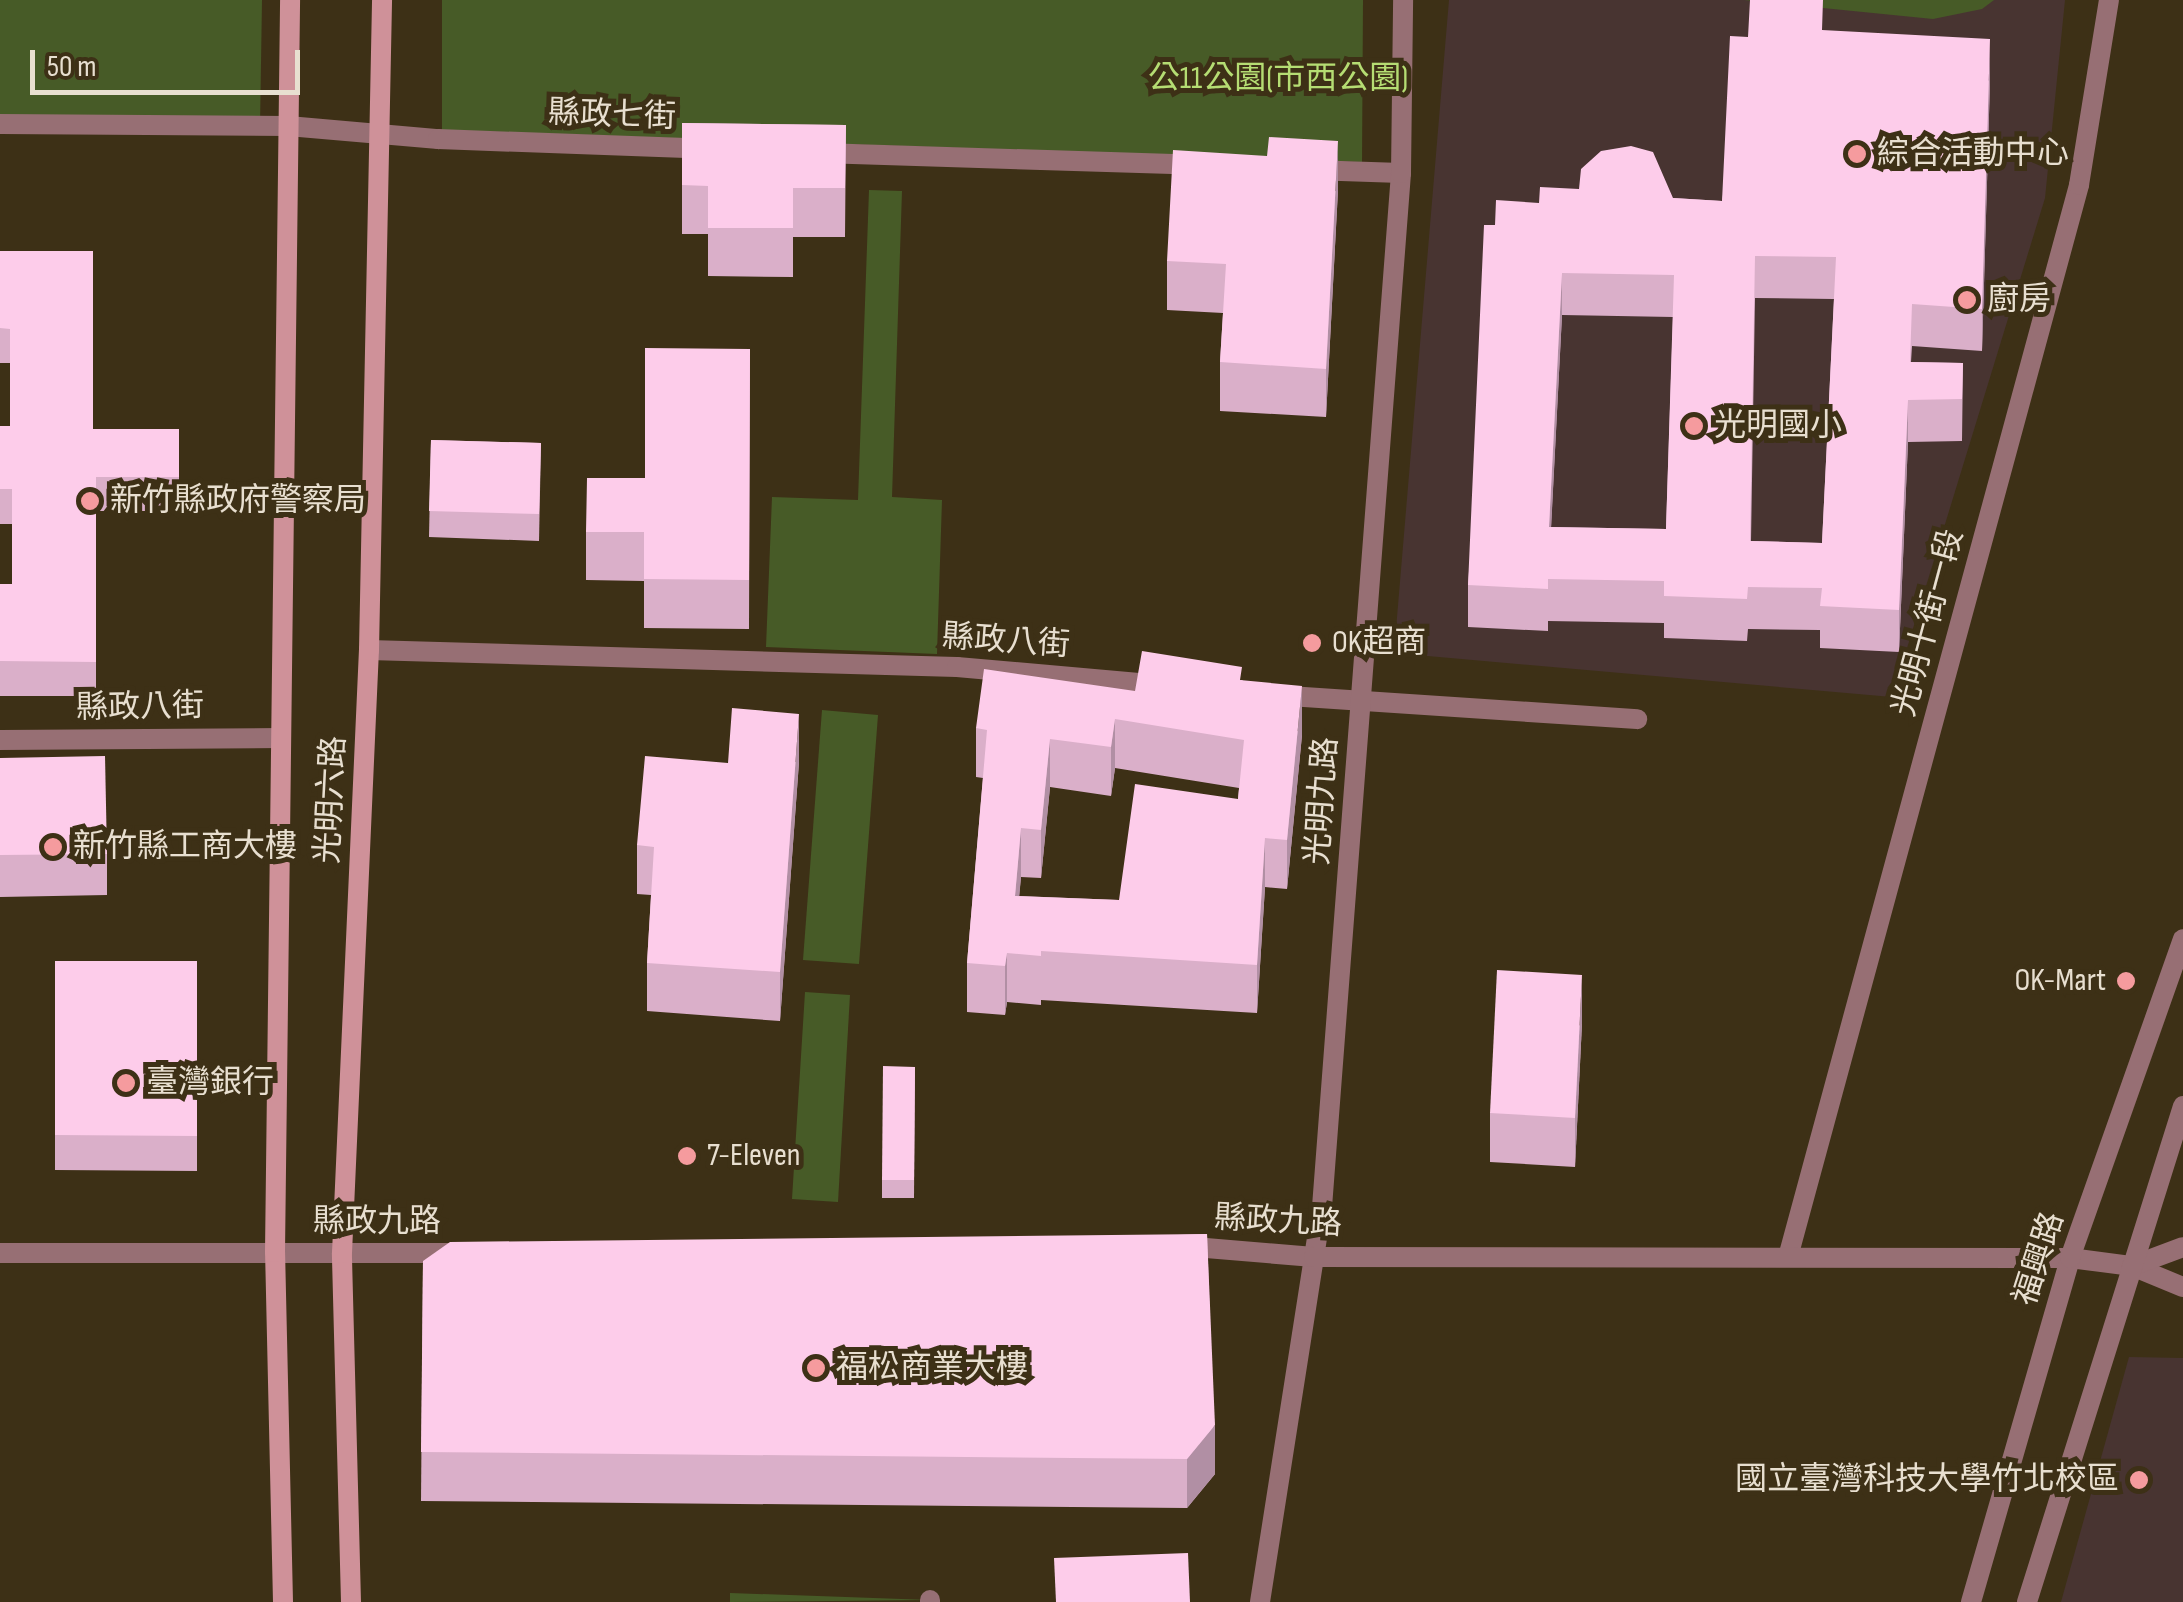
<!DOCTYPE html>
<html>
<head>
<meta charset="utf-8">
<style>
	body { margin:0 }
	#map { position:relative; width:2183px; height:1602px; overflow:hidden; background:#3d3016; font-family:"Sofia Sans Condensed","Noto Sans TC",sans-serif }
	div>[style] { position:absolute }
	[style*='--x'] { left:calc(var(--x)*1px); top:calc(var(--y)*1px); width:calc(var(--w)*1px); rotate:calc(var(--a)*1deg) }
	.education>* { inset:0; background:#483431 }
	.green>* { inset:0; background:#475b27 }
	.minor>* { height:20px; margin:-10px; padding:0 10px; transform-origin:10px; border-radius:10px; background:#976f74 }
	.tertiary>* { height:20px; margin:-10px; padding:0 10px; transform-origin:10px; border-radius:10px; background:#976f74 }
	.secondary>* { height:20px; margin:-10px; padding:0 10px; transform-origin:10px; border-radius:10px; background:#cf9199 }
	.wall>* { inset:0; background:#daafc9 }
	.shaded-wall>* { inset:0; background:#b18fa4 }
	.building>* { inset:0; background:#fdccea }
	.dots>* { width:28px; height:28px; translate:-50% -50%; box-sizing:border-box; border:5px solid #3d3016; border-radius:50% }
	span { translate:-50% -50%; white-space:nowrap; text-align:center; line-height:1.15; -webkit-text-stroke:10px #3d3016; paint-order:stroke }
	.park-label { font-size:32px; color:#b5dd73 }
	.street-label { font-size:32px; color:#e8dfd0 }
	.poi-label { font-size:32px; color:#e8dfd0 }
	.left { translate:0 -50%; text-align:left }
	.right { translate:-100% -50%; text-align:right }
	.scale { position:absolute; left:30px; top:50px; width:270px; height:45px; box-sizing:border-box; border:5px solid #e8dfd0; border-top:0; padding-left:12px; font-size:30px; line-height:35px; white-space:nowrap; color:#e8dfd0; -webkit-text-stroke:8px #3d3016; paint-order:stroke }
</style>
</head>
<body>
<div id="map">
	<div class="education">
		<i style="clip-path:polygon(1449px 0,2065px 0,2045px 198px,1892px 697px,1394px 653px)"></i>
		<i style="clip-path:polygon(2129px 1357px,2183px 1358px,2183px 1602px,2061px 1602px)"></i>
	</div>
	<div class="green">
		<i style="clip-path:polygon(0 0,262px 0,260px 126px,0 124px)"></i>
		<i style="clip-path:polygon(442px 0,1363px 0,1362px 162px,442px 130px)"></i>
		<i style="clip-path:polygon(1744px 0,1994px 0,1982px 9px,1933px 19px)"></i>
		<i style="clip-path:polygon(869px 190px,902px 191px,892px 497px,942px 500px,937px 654px,766px 647px,772px 497px,858px 500px)"></i>
		<i style="clip-path:polygon(822px 710px,878px 715px,859px 964px,803px 960px)"></i>
		<i style="clip-path:polygon(805px 992px,850px 995px,838px 1202px,792px 1199px)"></i>
		<i style="clip-path:polygon(730px 1593px,930px 1600px,730px 1602px)"></i>
	</div>
	<div class="minor">
		<i style="--x:0;--y:124;--w:288;--a:0.4"></i>
		<i style="--x:288;--y:126;--w:151;--a:5"></i>
		<i style="--x:438;--y:139;--w:269;--a:2.1"></i>
		<i style="--x:821;--y:153;--w:376;--a:1.8"></i>
		<i style="--x:1311;--y:170;--w:90;--a:1.9"></i>
		<i style="--x:369;--y:650;--w:588;--a:1.66"></i>
		<i style="--x:957;--y:667;--w:205;--a:5"></i>
		<i style="--x:1274;--y:695;--w:364;--a:3.8"></i>
		<i style="--x:0;--y:740;--w:281;--a:-0.4"></i>
		<i style="--x:1788;--y:1257;--w:1111;--a:-74.81"></i>
		<i style="--x:2079;--y:185;--w:187;--a:-80.8"></i>
		<i style="--x:930;--y:1602;--w:2;--a:-90"></i>
		<i style="--x:1260;--y:1602;--w:400;--a:-81.1"></i>
		<i style="--x:1322;--y:1207;--w:1037;--a:-85.63"></i>
		<i style="--x:1401;--y:173;--w:173;--a:-89.3"></i>
	</div>
	<div class="tertiary">
		<i style="--x:1182;--y:1246;--w:132;--a:4.8"></i>
		<i style="--x:1314;--y:1257;--w:756;--a:0.08"></i>
		<i style="--x:2070;--y:1258;--w:63;--a:7.4"></i>
		<i style="--x:2132;--y:1266;--w:55;--a:22.4"></i>
		<i style="--x:0;--y:1253;--w:458;--a:0"></i>
		<i style="--x:2132;--y:1266;--w:54;--a:-20.4"></i>
		<i style="--x:1971;--y:1602;--w:358;--a:-73.9"></i>
		<i style="--x:2070;--y:1258;--w:338;--a:-70.5"></i>
		<i style="--x:2027;--y:1602;--w:520;--a:-72.54"></i>
	</div>
	<div class="secondary">
		<i style="--x:283;--y:1602;--w:350;--a:-91.3"></i>
		<i style="--x:275;--y:1252;--w:1252;--a:-89.31"></i>
		<i style="--x:351;--y:1602;--w:349;--a:-91.5"></i>
		<i style="--x:342;--y:1253;--w:604;--a:-87.44"></i>
		<i style="--x:369;--y:650;--w:650;--a:-88.85"></i>
	</div>
	<div class="wall">
		<i style="clip-path:polygon(evenodd,1824px 31px,1990px 81px,1982px 351px,1912px 346px,1911px 362px,1963px 363px,1962px 441px,1908px 442px,1899px 652px,1820px 648px,1820px 630px,1748px 629px,1747px 641px,1664px 638px,1664px 623px,1548px 621px,1548px 631px,1468px 627px,1468px 585px,1495px 225px,1539px 203px,1673px 198px,1722px 201px,1748px 37px,1824px 31px,1755px 298px,1834px 299px,1822px 543px,1751px 541px,1755px 298px,1824px 31px,1562px 315px,1673px 317px,1666px 529px,1551px 527px,1562px 315px)"></i>
		<i style="clip-path:polygon(682px 123px,846px 125px,845px 237px,793px 237px,793px 277px,708px 276px,708px 234px,682px 234px)"></i>
		<i style="clip-path:polygon(1338px 190px,1326px 417px,1220px 411px,1220px 362px,1223px 313px,1167px 310px,1167px 261px)"></i>
		<i style="clip-path:polygon(0 251px,93px 429px,179px 429px,179px 511px,96px 511px,96px 696px,0 696px,0 584px,12px 584px,12px 524px,0 524px,0 426px,10px 426px,10px 363px,0 363px)"></i>
		<i style="clip-path:polygon(750px 349px,749px 629px,644px 628px,644px 581px,586px 580px,586px 532px,645px 478px)"></i>
		<i style="clip-path:polygon(431px 440px,541px 443px,539px 541px,429px 537px)"></i>
		<i style="clip-path:polygon(evenodd,1242px 680px,1302px 735px,1287px 889px,1265px 887px,1257px 1013px,1041px 1000px,1041px 1005px,1007px 1002px,1005px 1015px,967px 1012px,967px 963px,983px 778px,976px 777px,976px 728px,1135px 691px,1242px 680px,1115px 768px,1239px 788px,1238px 799px,1119px 900px,1019px 896px,1021px 877px,1041px 878px,1050px 787px,1111px 796px,1115px 768px)"></i>
		<i style="clip-path:polygon(0 758px,107px 854px,107px 895px,0 897px)"></i>
		<i style="clip-path:polygon(799px 762px,780px 1021px,647px 1011px,647px 963px,651px 895px,637px 894px,637px 845px,728px 763px)"></i>
		<i style="clip-path:polygon(55px 961px,197px 961px,197px 1171px,55px 1170px)"></i>
		<i style="clip-path:polygon(1582px 1023px,1575px 1167px,1490px 1162px,1490px 1113px)"></i>
		<i style="clip-path:polygon(915px 1067px,914px 1198px,882px 1198px,882px 1180px)"></i>
		<i style="clip-path:polygon(1207px 1234px,1215px 1474px,1187px 1508px,421px 1501px,423px 1261px)"></i>
	</div>
	<div class="shaded-wall">
		<i style="clip-path:polygon(1990px 39px,1990px 81px,1982px 351px,1982px 309px)"></i>
		<i style="clip-path:polygon(1338px 141px,1338px 190px,1326px 417px,1326px 369px)"></i>
		<i style="clip-path:polygon(1562px 273px,1562px 315px,1549px 569px,1549px 527px)"></i>
		<i style="clip-path:polygon(1908px 400px,1908px 442px,1899px 652px,1899px 610px)"></i>
		<i style="clip-path:polygon(1302px 686px,1302px 735px,1287px 889px,1287px 840px)"></i>
		<i style="clip-path:polygon(799px 714px,799px 762px,780px 1021px,780px 972px)"></i>
		<i style="clip-path:polygon(1115px 719px,1115px 768px,1111px 796px,1111px 747px)"></i>
		<i style="clip-path:polygon(1050px 739px,1050px 787px,1041px 878px,1041px 830px)"></i>
		<i style="clip-path:polygon(1021px 828px,1021px 877px,1015px 944px,1015px 896px)"></i>
		<i style="clip-path:polygon(1265px 838px,1265px 887px,1257px 1013px,1257px 965px)"></i>
		<i style="clip-path:polygon(1007px 953px,1007px 1002px,1005px 1015px,1005px 966px)"></i>
		<i style="clip-path:polygon(1582px 975px,1582px 1023px,1575px 1167px,1575px 1118px)"></i>
		<i style="clip-path:polygon(1215px 1425px,1215px 1474px,1187px 1508px,1187px 1459px)"></i>
	</div>
	<div class="building">
		<i style="clip-path:polygon(evenodd,1750px 0,1823px 0,1822px 30px,1990px 39px,1982px 309px,1912px 304px,1910px 362px,1963px 363px,1962px 399px,1908px 400px,1899px 610px,1820px 606px,1822px 588px,1748px 587px,1747px 599px,1664px 596px,1664px 581px,1548px 579px,1548px 589px,1468px 585px,1484px 225px,1495px 225px,1496px 200px,1539px 203px,1540px 187px,1579px 189px,1581px 169px,1601px 151px,1631px 146px,1653px 152px,1673px 198px,1722px 201px,1730px 36px,1748px 37px,1750px 0,1755px 256px,1836px 257px,1822px 543px,1750px 541px,1755px 256px,1750px 0,1562px 273px,1674px 275px,1666px 529px,1549px 527px,1562px 273px)"></i>
		<i style="clip-path:polygon(682px 123px,846px 125px,845px 188px,793px 188px,793px 228px,708px 228px,708px 186px,682px 185px)"></i>
		<i style="clip-path:polygon(1269px 137px,1338px 141px,1326px 369px,1220px 362px,1226px 264px,1167px 261px,1173px 150px,1267px 156px)"></i>
		<i style="clip-path:polygon(0 251px,93px 251px,93px 429px,179px 429px,179px 477px,96px 477px,96px 662px,0 661px,0 584px,12px 584px,12px 489px,0 489px,0 426px,10px 426px,10px 329px,0 328px)"></i>
		<i style="clip-path:polygon(645px 348px,750px 349px,749px 580px,644px 579px,644px 532px,586px 532px,587px 478px,645px 478px)"></i>
		<i style="clip-path:polygon(431px 440px,541px 443px,539px 514px,429px 511px)"></i>
		<i style="clip-path:polygon(evenodd,1142px 651px,1242px 667px,1240px 680px,1302px 686px,1287px 840px,1265px 838px,1257px 965px,1041px 951px,1041px 956px,1007px 953px,1005px 966px,967px 963px,987px 730px,976px 728px,984px 669px,1135px 691px,1142px 651px,1115px 719px,1244px 740px,1238px 799px,1135px 784px,1119px 900px,1015px 896px,1021px 828px,1041px 830px,1050px 739px,1111px 747px,1115px 719px)"></i>
		<i style="clip-path:polygon(732px 708px,799px 714px,780px 972px,647px 963px,654px 847px,637px 845px,645px 756px,728px 763px)"></i>
		<i style="clip-path:polygon(105px 756px,107px 854px,0 855px,0 758px)"></i>
		<i style="clip-path:polygon(55px 961px,197px 961px,197px 1136px,55px 1135px)"></i>
		<i style="clip-path:polygon(1497px 970px,1582px 975px,1575px 1118px,1490px 1113px)"></i>
		<i style="clip-path:polygon(883px 1066px,915px 1067px,914px 1180px,882px 1180px)"></i>
		<i style="clip-path:polygon(1207px 1234px,1215px 1425px,1187px 1459px,421px 1452px,423px 1261px,450px 1242px)"></i>
		<i style="clip-path:polygon(1188px 1553px,1190px 1602px,1056px 1602px,1054px 1558px)"></i>
	</div>
	<div class="dots">
		<i style="left:1857px;top:154px;background:#f59b9e"></i>
		<i style="left:1967px;top:300px;background:#f59b9e"></i>
		<i style="left:1694px;top:426px;background:#f59b9e"></i>
		<i style="left:90px;top:501px;background:#f59b9e"></i>
		<i style="left:1312px;top:643px;background:#f59b9e"></i>
		<i style="left:53px;top:847px;background:#f59b9e"></i>
		<i style="left:2126px;top:981px;background:#f59b9e"></i>
		<i style="left:126px;top:1083px;background:#f59b9e"></i>
		<i style="left:687px;top:1156px;background:#f59b9e"></i>
		<i style="left:816px;top:1368px;background:#f59b9e"></i>
		<i style="left:2139px;top:1480px;background:#f59b9e"></i>
	</div>
	<div class="park-label">
		<span style="left:1278px;top:79px">公11公園(市西公園)</span>
	</div>
	<div class="street-label">
		<span style="left:612px;top:116px;rotate:2deg">縣政七街</span>
		<span style="left:1929px;top:623px;rotate:-75deg">光明十街一段</span>
		<span style="left:1006px;top:642px;rotate:4deg">縣政八街</span>
		<span style="left:140px;top:708px;rotate:-1deg">縣政八街</span>
		<span style="left:332px;top:800px;rotate:-87deg">光明六路</span>
		<span style="left:1323px;top:801px;rotate:-86deg">光明九路</span>
		<span style="left:377px;top:1222px">縣政九路</span>
		<span style="left:1278px;top:1222px;rotate:3deg">縣政九路</span>
		<span style="left:2040px;top:1259px;rotate:-72deg">福興路</span>
	</div>
	<div class="poi-label">
		<span class="left" style="left:1877px;top:154px">綜合活動中心</span>
		<span class="left" style="left:1987px;top:300px">廚房</span>
		<span class="left" style="left:1714px;top:426px">光明國小</span>
		<span class="left" style="left:110px;top:501px">新竹縣政府警察局</span>
		<span class="left" style="left:1332px;top:643px">OK超商</span>
		<span class="left" style="left:73px;top:847px">新竹縣工商大樓</span>
		<span class="right" style="left:2106px;top:981px">OK-Mart</span>
		<span class="left" style="left:146px;top:1083px">臺灣銀行</span>
		<span class="left" style="left:707px;top:1156px">7-Eleven</span>
		<span class="left" style="left:836px;top:1368px">福松商業大樓</span>
		<span class="right" style="left:2119px;top:1480px">國立臺灣科技大學竹北校區</span>
	</div>
	<div class="scale">50 m</div>
</div>
</body>
</html>
